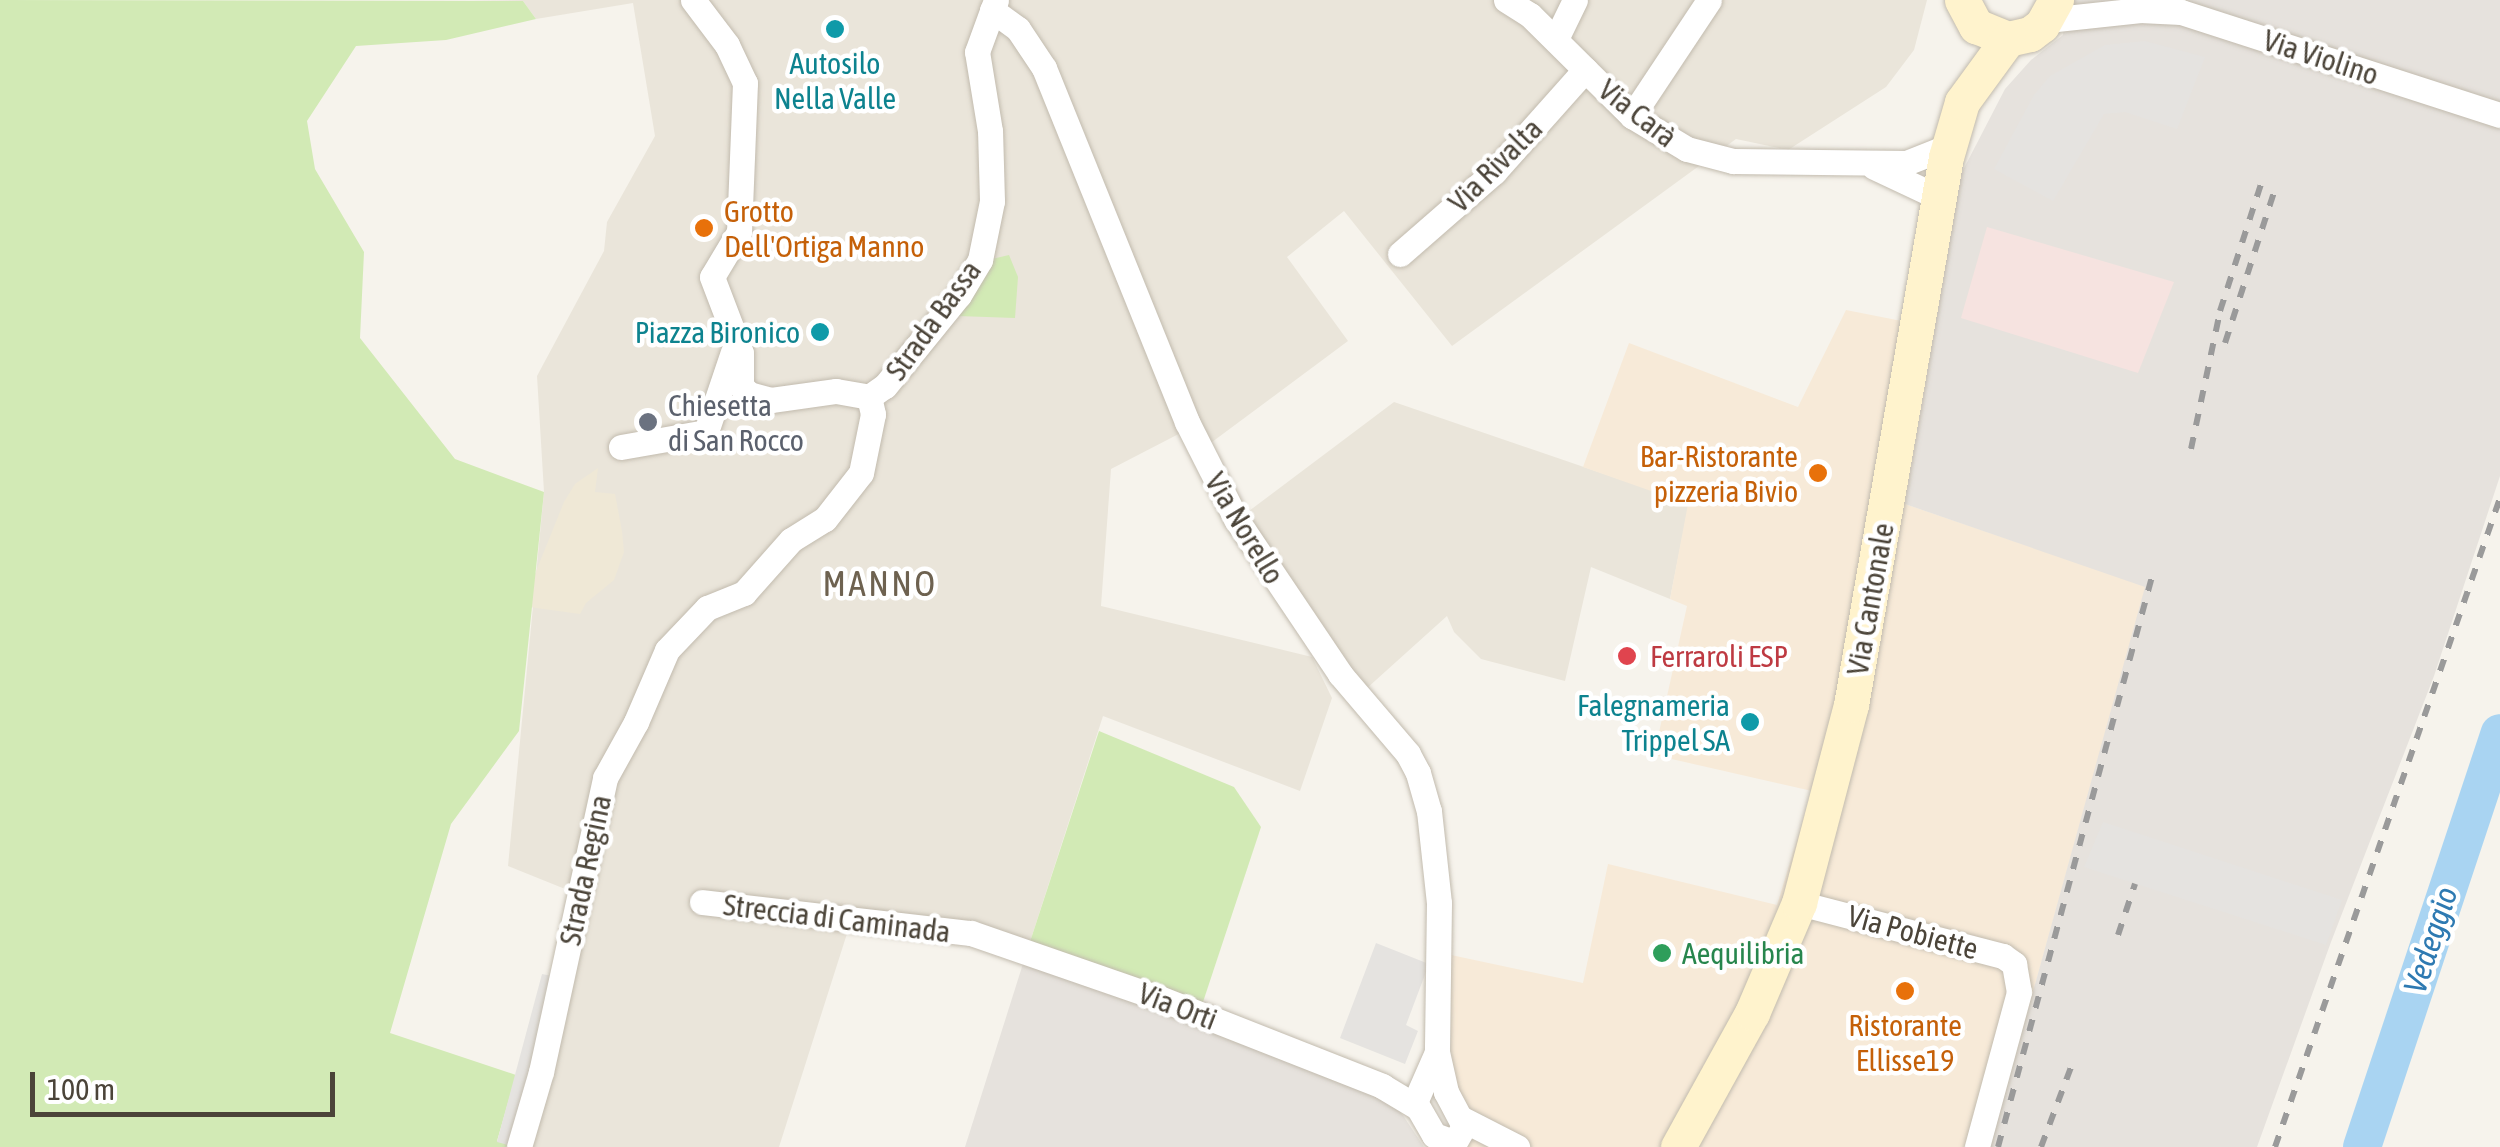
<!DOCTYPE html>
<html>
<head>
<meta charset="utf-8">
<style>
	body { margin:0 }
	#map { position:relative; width:2500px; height:1147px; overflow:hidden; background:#f6f3ec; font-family:"Asap Condensed",sans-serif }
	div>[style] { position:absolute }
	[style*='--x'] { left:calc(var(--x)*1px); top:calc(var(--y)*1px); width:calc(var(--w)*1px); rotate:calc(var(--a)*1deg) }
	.residential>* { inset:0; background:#eae5da }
	.commercial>* { inset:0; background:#f7ead8 }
	.industrial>* { inset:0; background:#e6e2dd }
	.education>* { inset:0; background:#efe8d6 }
	.medical>* { inset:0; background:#f6e3e0 }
	.green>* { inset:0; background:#d2eab5 }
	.parking>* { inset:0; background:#e5e3e0 }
	.river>* { height:38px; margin:-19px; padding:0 19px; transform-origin:19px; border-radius:19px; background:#a9d4f2 }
	.roads { filter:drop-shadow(0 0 2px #c2bbae) drop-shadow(0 0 2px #c2bbae) }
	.street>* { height:25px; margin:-12.5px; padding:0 12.5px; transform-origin:12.5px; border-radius:12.5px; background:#fff }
	.secondary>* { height:35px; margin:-17.5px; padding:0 17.5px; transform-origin:17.5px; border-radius:17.5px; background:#fff3cd }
	.rail>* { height:6px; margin-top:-3px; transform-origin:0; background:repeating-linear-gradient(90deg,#9a9a9a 0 12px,transparent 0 24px) }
	.dots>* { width:28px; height:28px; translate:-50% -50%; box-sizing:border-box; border:5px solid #fff; border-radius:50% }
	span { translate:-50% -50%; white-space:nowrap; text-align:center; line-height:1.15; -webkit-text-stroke:9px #fff; paint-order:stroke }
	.street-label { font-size:30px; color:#4b4439 }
	.culture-label { font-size:30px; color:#0d838f }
	.right { translate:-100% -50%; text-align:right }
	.food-label { font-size:30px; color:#c56008 }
	.left { translate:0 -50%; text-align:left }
	.worship-label { font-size:30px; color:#5b616d }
	.health-label { font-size:30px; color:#be3a42 }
	.leisure-label { font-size:30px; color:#27864d }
	.water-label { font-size:32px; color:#2e7ab2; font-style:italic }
	.quarter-label { font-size:35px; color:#6e6250; letter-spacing:2.5px }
	.scale { position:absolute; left:30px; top:1072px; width:305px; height:45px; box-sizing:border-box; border:5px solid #4b4439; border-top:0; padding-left:12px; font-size:30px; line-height:35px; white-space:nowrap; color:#4b4439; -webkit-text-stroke:8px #fff; paint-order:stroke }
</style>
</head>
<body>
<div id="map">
	<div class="residential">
		<i style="clip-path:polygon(468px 0,1927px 0,1914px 50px,1886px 87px,1788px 150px,1736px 139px,1452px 346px,1344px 211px,1287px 257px,1348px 341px,1208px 445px,1196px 425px,1111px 469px,1101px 606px,1312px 657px,1332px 698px,1300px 791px,1103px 716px,1027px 951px,851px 921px,779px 1147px,519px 1147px,580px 895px,508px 866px,544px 492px,537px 376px,604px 251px,607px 222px,655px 136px,633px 3px,536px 19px,523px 1px)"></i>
		<i style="clip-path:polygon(1394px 402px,1689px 503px,1670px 599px,1591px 567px,1565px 681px,1481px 659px,1454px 632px,1447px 616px,1366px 689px,1245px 514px)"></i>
	</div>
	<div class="commercial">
		<i style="clip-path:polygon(1846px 310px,1932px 327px,1905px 504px,2146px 586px,1990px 1147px,1459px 1147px,1451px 1052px,1451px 955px,1583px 983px,1608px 864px,1777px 905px,1812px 791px,1654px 755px,1687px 606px,1670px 599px,1688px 504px,1583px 467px,1629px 343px,1798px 407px)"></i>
	</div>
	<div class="industrial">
		<i style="clip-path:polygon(2066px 0,2500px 0,2500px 476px,2434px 676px,2331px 942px,2257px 1147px,1990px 1147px,2145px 587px,1905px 504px,1961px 174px,2005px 89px,2031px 60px,2063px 35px)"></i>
		<i style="clip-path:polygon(1027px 951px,1366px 1091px,1398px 1108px,1424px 1147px,965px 1147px)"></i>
	</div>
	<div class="education">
		<i style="clip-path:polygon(598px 468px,595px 492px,615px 494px,622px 531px,624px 552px,614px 580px,586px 603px,580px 614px,522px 606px,564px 502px,575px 484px)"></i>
	</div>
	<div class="medical">
		<i style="clip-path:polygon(1987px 227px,2174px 282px,2138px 373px,1961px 318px)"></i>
	</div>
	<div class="green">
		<i style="clip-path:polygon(0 0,523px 1px,536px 19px,446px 40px,356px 46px,307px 121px,315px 169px,364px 252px,360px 338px,455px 459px,544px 492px,519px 731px,451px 824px,390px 1033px,516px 1075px,497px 1141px,515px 1147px,0 1147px)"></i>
		<i style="clip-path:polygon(1009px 255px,1018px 277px,1015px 318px,958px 316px,992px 259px)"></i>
		<i style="clip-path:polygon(1099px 731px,1234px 787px,1261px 827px,1199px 1014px,1027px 951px)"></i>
	</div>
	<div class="parking">
		<i style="clip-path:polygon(2145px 41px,2205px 57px,2177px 129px,2125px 112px,2104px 114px,2053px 201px,1994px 169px,2034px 95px,2050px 76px,2105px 45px)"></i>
		<i style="clip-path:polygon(2103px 822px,2342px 900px,2326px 945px,2084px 867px)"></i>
		<i style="clip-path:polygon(1376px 943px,1429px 964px,1406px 1025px,1418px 1031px,1405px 1064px,1340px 1038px)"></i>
		<i style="clip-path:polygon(542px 974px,562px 978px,515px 1147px,497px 1142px)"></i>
	</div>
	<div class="river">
		<i style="--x:2362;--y:1147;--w:436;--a:-71.6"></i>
	</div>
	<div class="roads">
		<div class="street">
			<i style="--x:693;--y:0;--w:56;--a:52.9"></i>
			<i style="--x:727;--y:45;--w:42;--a:64.7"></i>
			<i style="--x:745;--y:83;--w:149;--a:92.3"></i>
			<i style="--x:739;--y:232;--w:52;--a:121"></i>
			<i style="--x:712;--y:277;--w:81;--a:69.1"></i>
			<i style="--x:741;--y:353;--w:33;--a:90"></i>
			<i style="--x:741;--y:386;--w:11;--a:45"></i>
			<i style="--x:749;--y:394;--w:23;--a:15"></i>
			<i style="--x:771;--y:400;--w:66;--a:-7.9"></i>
			<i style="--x:836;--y:391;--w:34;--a:10"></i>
			<i style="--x:1506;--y:0;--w:28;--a:32"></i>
			<i style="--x:1530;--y:15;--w:144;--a:44.7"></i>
			<i style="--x:1632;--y:116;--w:64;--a:31"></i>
			<i style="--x:1687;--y:149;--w:48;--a:14.6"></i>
			<i style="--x:1733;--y:161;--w:173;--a:0.7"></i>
			<i style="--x:1906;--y:163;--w:46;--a:-21.6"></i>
			<i style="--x:992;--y:10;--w:32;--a:36"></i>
			<i style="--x:1018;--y:29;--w:47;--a:56.3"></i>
			<i style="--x:1044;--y:68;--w:382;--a:68"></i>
			<i style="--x:1187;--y:422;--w:109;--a:63.2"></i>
			<i style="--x:1236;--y:519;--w:187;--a:56.1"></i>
			<i style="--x:1340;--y:674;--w:105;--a:49.6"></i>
			<i style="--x:1408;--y:754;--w:21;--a:62"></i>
			<i style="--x:1418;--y:773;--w:40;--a:74"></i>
			<i style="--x:1429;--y:811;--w:93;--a:83.8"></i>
			<i style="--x:1439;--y:903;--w:149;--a:90.8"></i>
			<i style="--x:1437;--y:1052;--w:41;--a:77.3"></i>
			<i style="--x:1446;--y:1092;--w:38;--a:62"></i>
			<i style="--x:1464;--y:1126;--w:24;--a:120"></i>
			<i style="--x:2047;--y:20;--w:94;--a:-6.1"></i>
			<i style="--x:2140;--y:10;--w:41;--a:2.8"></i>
			<i style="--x:2181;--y:12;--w:335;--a:17.9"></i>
			<i style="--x:1556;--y:39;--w:43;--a:-64"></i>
			<i style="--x:1632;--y:116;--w:139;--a:-56.4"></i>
			<i style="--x:1874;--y:167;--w:71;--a:25.1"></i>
			<i style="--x:1400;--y:254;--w:125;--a:-41.1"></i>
			<i style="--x:1494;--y:172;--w:137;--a:-48.3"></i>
			<i style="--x:621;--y:447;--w:86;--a:-10"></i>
			<i style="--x:706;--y:432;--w:84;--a:-71.4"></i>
			<i style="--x:702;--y:902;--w:271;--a:6.6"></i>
			<i style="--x:971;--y:933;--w:199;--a:19.1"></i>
			<i style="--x:1159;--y:998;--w:240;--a:21.5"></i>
			<i style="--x:1382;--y:1086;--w:41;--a:31"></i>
			<i style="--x:1799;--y:903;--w:211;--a:14.6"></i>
			<i style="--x:2003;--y:956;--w:14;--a:36"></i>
			<i style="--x:2014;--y:964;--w:28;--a:80"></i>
			<i style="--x:2019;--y:992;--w:161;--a:105.2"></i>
			<i style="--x:1437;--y:1052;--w:55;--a:113.7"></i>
			<i style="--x:1415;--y:1102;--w:38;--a:60"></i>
			<i style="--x:1434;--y:1135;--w:20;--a:20"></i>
			<i style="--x:1462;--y:1119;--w:62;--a:27"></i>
			<i style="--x:519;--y:1147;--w:78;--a:-73.7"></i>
			<i style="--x:541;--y:1072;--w:301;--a:-77.7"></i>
			<i style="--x:605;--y:778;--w:64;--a:-61"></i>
			<i style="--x:636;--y:722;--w:78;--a:-66.7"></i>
			<i style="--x:667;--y:650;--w:58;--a:-46.4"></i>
			<i style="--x:707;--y:608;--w:40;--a:-22"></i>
			<i style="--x:744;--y:593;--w:71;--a:-48.4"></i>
			<i style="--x:791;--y:540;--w:40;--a:-32"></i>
			<i style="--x:825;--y:519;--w:58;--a:-52"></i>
			<i style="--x:861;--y:473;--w:60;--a:-78.5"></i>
			<i style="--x:873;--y:414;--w:17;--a:-103"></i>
			<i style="--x:869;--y:397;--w:19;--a:-35"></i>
			<i style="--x:885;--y:386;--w:117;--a:-50.9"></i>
			<i style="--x:959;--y:295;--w:41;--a:-59"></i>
			<i style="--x:980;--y:260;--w:60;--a:-78.5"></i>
			<i style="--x:992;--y:201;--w:70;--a:-91.6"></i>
			<i style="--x:990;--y:131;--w:80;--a:-99.3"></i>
			<i style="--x:977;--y:52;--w:55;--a:-69.9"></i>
		</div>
		<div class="secondary">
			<i style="--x:1962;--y:0;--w:30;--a:62"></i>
			<i style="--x:1976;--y:26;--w:35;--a:22"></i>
			<i style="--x:2008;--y:39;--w:23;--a:-13"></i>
			<i style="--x:2030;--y:34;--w:15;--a:-37"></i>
			<i style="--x:2042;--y:25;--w:29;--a:-61"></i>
			<i style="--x:1678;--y:1147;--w:153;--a:-61.1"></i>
			<i style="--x:1752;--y:1013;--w:120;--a:-66.9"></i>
			<i style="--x:1799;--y:903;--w:205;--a:-75.3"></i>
			<i style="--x:1851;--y:705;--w:556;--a:-80.17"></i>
			<i style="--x:1946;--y:157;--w:57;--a:-73.8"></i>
			<i style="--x:1962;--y:102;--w:78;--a:-53.9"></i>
		</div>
	</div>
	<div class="rail">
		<i style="--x:2225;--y:343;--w:165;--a:-72"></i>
		<i style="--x:2191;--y:449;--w:141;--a:-78.1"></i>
		<i style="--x:2220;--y:311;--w:137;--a:-72.1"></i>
		<i style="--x:2118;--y:935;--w:54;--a:-71.6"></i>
		<i style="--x:1998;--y:1147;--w:595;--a:-74.89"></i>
		<i style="--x:2041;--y:1147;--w:85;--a:-69.4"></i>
		<i style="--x:2275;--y:1147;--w:687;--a:-70.88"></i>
	</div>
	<div class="dots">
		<i style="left:835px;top:29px;background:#0f9aa8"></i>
		<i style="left:704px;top:228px;background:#e8710a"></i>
		<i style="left:820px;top:332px;background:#0f9aa8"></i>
		<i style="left:648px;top:422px;background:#6b7280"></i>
		<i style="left:1818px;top:473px;background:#e8710a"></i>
		<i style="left:1627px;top:656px;background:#e0444e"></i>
		<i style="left:1750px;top:722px;background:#0f9aa8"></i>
		<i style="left:1662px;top:953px;background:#2e9e5b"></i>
		<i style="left:1905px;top:991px;background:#e8710a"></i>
	</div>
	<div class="street-label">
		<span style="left:2321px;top:57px;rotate:18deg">Via Violino</span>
		<span style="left:1638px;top:113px;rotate:38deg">Via Carà</span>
		<span style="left:1495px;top:165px;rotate:-45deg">Via Rivalta</span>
		<span style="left:933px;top:320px;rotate:-54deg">Strada Bassa</span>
		<span style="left:1245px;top:528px;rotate:59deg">Via Norello</span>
		<span style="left:1870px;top:599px;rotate:-80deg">Via Cantonale</span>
		<span style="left:585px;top:870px;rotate:-78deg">Strada Regina</span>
		<span style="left:837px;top:918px;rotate:7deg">Streccia di Caminada</span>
		<span style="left:1913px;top:932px;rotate:15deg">Via Pobiette</span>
		<span style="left:1178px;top:1006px;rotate:21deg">Via Orti</span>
	</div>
	<div class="culture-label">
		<span style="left:835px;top:80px">Autosilo<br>Nella Valle</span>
		<span class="right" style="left:800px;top:332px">Piazza Bironico</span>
		<span class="right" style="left:1730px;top:722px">Falegnameria<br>Trippel SA</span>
	</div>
	<div class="food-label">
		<span class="left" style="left:724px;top:228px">Grotto<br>Dell'Ortiga Manno</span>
		<span class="right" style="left:1798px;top:473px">Bar-Ristorante<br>pizzeria Bivio</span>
		<span style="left:1905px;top:1042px">Ristorante<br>Ellisse19</span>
	</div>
	<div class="worship-label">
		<span class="left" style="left:668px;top:422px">Chiesetta<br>di San Rocco</span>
	</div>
	<div class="health-label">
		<span class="left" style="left:1650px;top:656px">Ferraroli ESP</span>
	</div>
	<div class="leisure-label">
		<span class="left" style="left:1682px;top:953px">Aequilibria</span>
	</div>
	<div class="water-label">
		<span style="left:2431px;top:940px;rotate:-72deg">Vedeggio</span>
	</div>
	<div class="quarter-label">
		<span style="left:880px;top:583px">MANNO</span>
	</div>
	<div class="scale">100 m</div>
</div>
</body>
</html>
